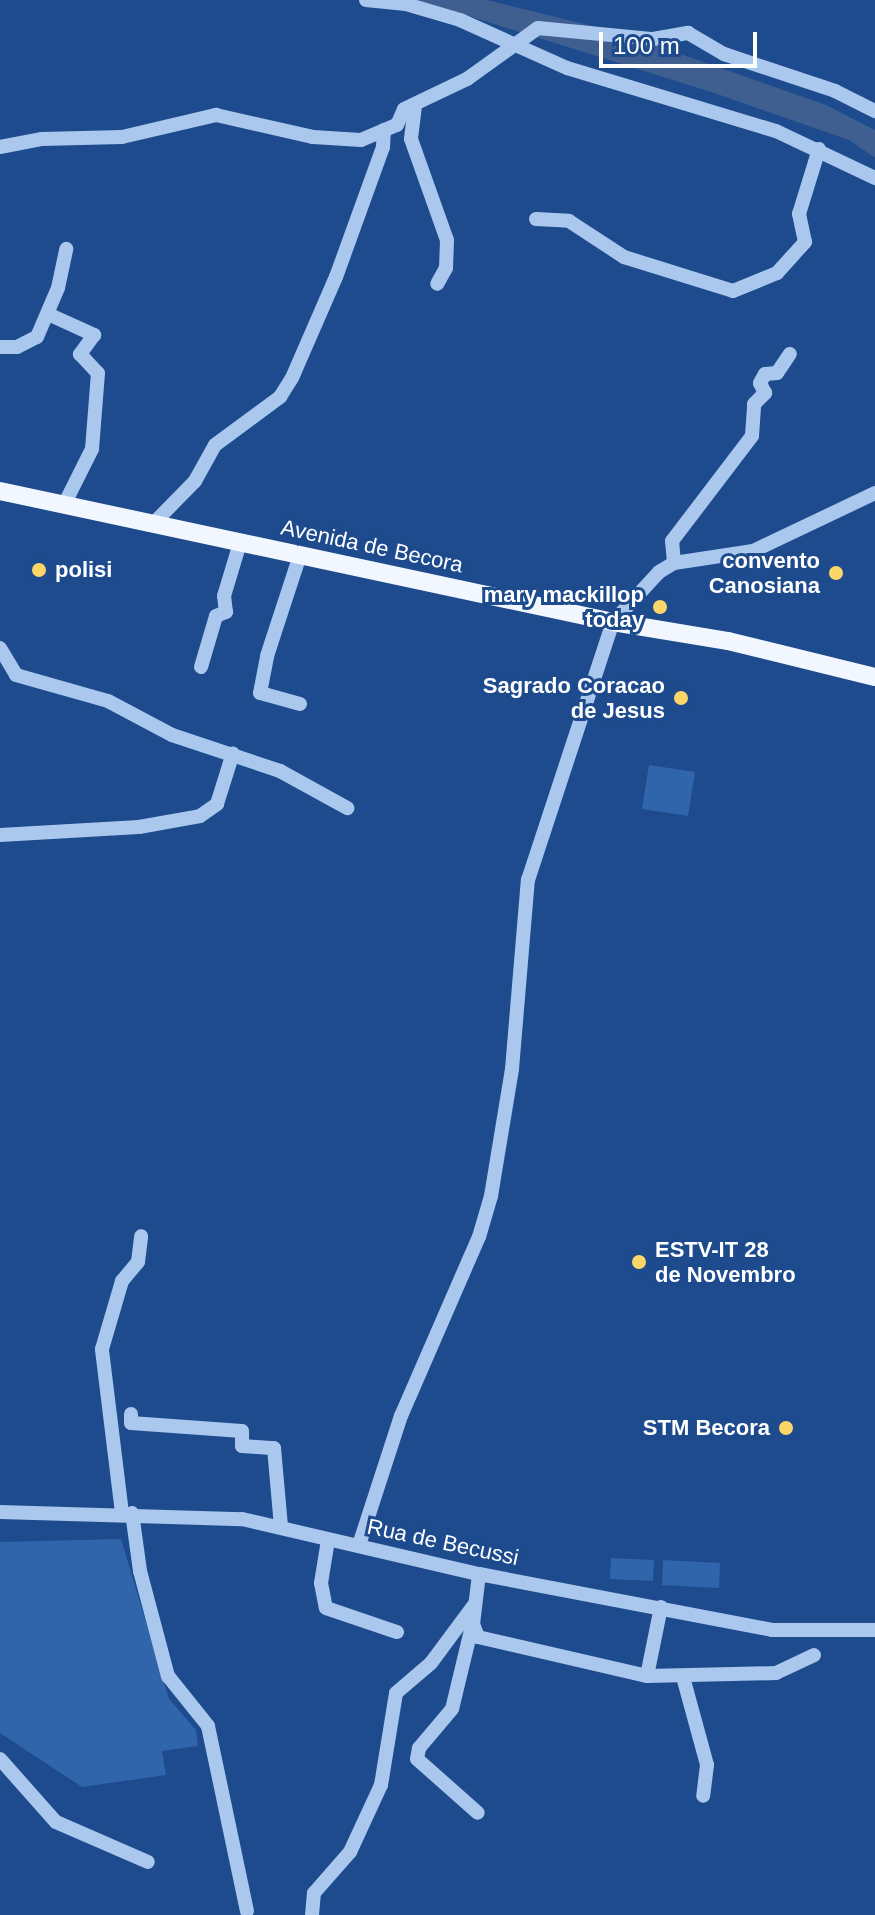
<!DOCTYPE html>
<html>
<head>
<meta charset="utf-8">
<style>
	body { margin:0 }
	#map { position:relative; width:875px; height:1915px; overflow:hidden; background:#1d4b8d; font-family:Helvetica,sans-serif }
	div>[style] { position:absolute }
	[style*='--x'] { left:calc(var(--x)*1px); top:calc(var(--y)*1px); width:calc(var(--w)*1px); rotate:calc(var(--a)*1deg) }
	.green>* { inset:0; background:#3064ab }
	.water>* { inset:0; background:#3e5f8f }
	.minor>* { height:14px; margin:-7px; padding:0 7px; transform-origin:7px; border-radius:7px; background:#aac7ed }
	.major>* { height:18px; margin:-9px; padding:0 9px; transform-origin:9px; border-radius:9px; background:#f1f6ff }
	.dots>* { width:22px; height:22px; translate:-50% -50%; box-sizing:border-box; border:4px solid #1d4b8d; border-radius:50% }
	span { translate:-50% -50%; white-space:nowrap; text-align:center; line-height:1.15; -webkit-text-stroke:6px #1d4b8d; paint-order:stroke }
	.street-label { font-size:22px; color:#fff }
	.poi-label { font-size:22px; color:#fff; font-weight:700 }
	.right { translate:-100% -50%; text-align:right }
	.left { translate:0 -50%; text-align:left }
	.scale { position:absolute; left:599px; top:32px; width:158px; height:36px; box-sizing:border-box; border:4px solid #fff; border-top:0; padding-left:10px; font-size:24px; line-height:28px; white-space:nowrap; color:#fff; -webkit-text-stroke:6px #1d4b8d; paint-order:stroke }
</style>
</head>
<body>
<div id="map">
	<div class="green">
		<i style="clip-path:polygon(649px 765px,695px 772px,688px 816px,642px 809px)"></i>
		<i style="clip-path:polygon(121px 1539px,169px 1699px,196px 1730px,198px 1746px,162px 1751px,166px 1775px,82px 1787px,0 1733px,0 1542px)"></i>
		<i style="clip-path:polygon(611px 1558px,654px 1560px,653px 1581px,610px 1579px)"></i>
		<i style="clip-path:polygon(663px 1560px,720px 1563px,719px 1588px,662px 1585px)"></i>
	</div>
	<div class="water">
		<i style="clip-path:polygon(418px 0,487px 0,621px 33px,826px 105px,875px 130px,875px 158px,849px 140px,714px 93px)"></i>
	</div>
	<div class="minor">
		<i style="--x:366;--y:0;--w:40;--a:5.7"></i>
		<i style="--x:406;--y:4;--w:56;--a:16.5"></i>
		<i style="--x:460;--y:20;--w:117;--a:24.2"></i>
		<i style="--x:567;--y:68;--w:218;--a:16.8"></i>
		<i style="--x:776;--y:131;--w:110;--a:25.4"></i>
		<i style="--x:415;--y:106;--w:33;--a:97"></i>
		<i style="--x:411;--y:139;--w:107;--a:70.4"></i>
		<i style="--x:447;--y:240;--w:28;--a:92"></i>
		<i style="--x:446;--y:268;--w:18;--a:119"></i>
		<i style="--x:0;--y:147;--w:43;--a:-10.8"></i>
		<i style="--x:42;--y:139;--w:80;--a:-1.4"></i>
		<i style="--x:122;--y:137;--w:97;--a:-13.2"></i>
		<i style="--x:216;--y:115;--w:99;--a:12.8"></i>
		<i style="--x:313;--y:137;--w:48;--a:3.6"></i>
		<i style="--x:361;--y:140;--w:39;--a:-23"></i>
		<i style="--x:397;--y:125;--w:17;--a:-66"></i>
		<i style="--x:404;--y:109;--w:70;--a:-25.5"></i>
		<i style="--x:467;--y:79;--w:87;--a:-35.7"></i>
		<i style="--x:538;--y:28;--w:116;--a:5.5"></i>
		<i style="--x:653;--y:39;--w:36;--a:-10"></i>
		<i style="--x:688;--y:33;--w:42;--a:30.3"></i>
		<i style="--x:724;--y:54;--w:117;--a:18.4"></i>
		<i style="--x:835;--y:91;--w:45;--a:26.6"></i>
		<i style="--x:536;--y:219;--w:33;--a:3"></i>
		<i style="--x:569;--y:221;--w:66;--a:33.2"></i>
		<i style="--x:624;--y:257;--w:114;--a:17.3"></i>
		<i style="--x:733;--y:291;--w:48;--a:-22.2"></i>
		<i style="--x:777;--y:273;--w:42;--a:-47.9"></i>
		<i style="--x:805;--y:242;--w:29;--a:-102"></i>
		<i style="--x:799;--y:214;--w:68;--a:-72.9"></i>
		<i style="--x:48;--y:314;--w:51;--a:24.5"></i>
		<i style="--x:94;--y:335;--w:24;--a:126"></i>
		<i style="--x:80;--y:354;--w:26;--a:47"></i>
		<i style="--x:98;--y:373;--w:76;--a:94.5"></i>
		<i style="--x:92;--y:449;--w:63;--a:116.6"></i>
		<i style="--x:0;--y:347;--w:17;--a:0"></i>
		<i style="--x:17;--y:347;--w:22;--a:-27"></i>
		<i style="--x:37;--y:337;--w:53;--a:-66.8"></i>
		<i style="--x:58;--y:288;--w:40;--a:-78"></i>
		<i style="--x:153;--y:524;--w:60;--a:-45.7"></i>
		<i style="--x:195;--y:481;--w:41;--a:-60.9"></i>
		<i style="--x:215;--y:445;--w:81;--a:-36.4"></i>
		<i style="--x:280;--y:397;--w:22;--a:-58"></i>
		<i style="--x:292;--y:378;--w:110;--a:-66.5"></i>
		<i style="--x:336;--y:277;--w:138;--a:-70.1"></i>
		<i style="--x:383;--y:147;--w:17;--a:-87"></i>
		<i style="--x:674;--y:563;--w:22;--a:-95"></i>
		<i style="--x:672;--y:541;--w:132;--a:-52.7"></i>
		<i style="--x:752;--y:436;--w:32;--a:-86"></i>
		<i style="--x:754;--y:404;--w:16;--a:-45"></i>
		<i style="--x:765;--y:393;--w:11;--a:-117"></i>
		<i style="--x:760;--y:383;--w:10;--a:-61"></i>
		<i style="--x:765;--y:374;--w:12;--a:-5"></i>
		<i style="--x:777;--y:373;--w:23;--a:-56"></i>
		<i style="--x:0;--y:648;--w:31;--a:59"></i>
		<i style="--x:16;--y:675;--w:96;--a:15.8"></i>
		<i style="--x:108;--y:701;--w:72;--a:28"></i>
		<i style="--x:172;--y:735;--w:114;--a:18.4"></i>
		<i style="--x:280;--y:771;--w:77;--a:28.9"></i>
		<i style="--x:201;--y:667;--w:53;--a:-73.6"></i>
		<i style="--x:216;--y:616;--w:11;--a:-22"></i>
		<i style="--x:226;--y:612;--w:16;--a:-97"></i>
		<i style="--x:224;--y:596;--w:55;--a:-73.2"></i>
		<i style="--x:300;--y:704;--w:41;--a:-164.6"></i>
		<i style="--x:260;--y:693;--w:38;--a:-79"></i>
		<i style="--x:267;--y:656;--w:106;--a:-71.9"></i>
		<i style="--x:0;--y:835;--w:139;--a:-3.3"></i>
		<i style="--x:139;--y:827;--w:62;--a:-10.2"></i>
		<i style="--x:200;--y:816;--w:21;--a:-35"></i>
		<i style="--x:217;--y:804;--w:53;--a:-72.6"></i>
		<i style="--x:131;--y:1414;--w:9;--a:90"></i>
		<i style="--x:131;--y:1423;--w:111;--a:4.1"></i>
		<i style="--x:242;--y:1431;--w:15;--a:90"></i>
		<i style="--x:242;--y:1446;--w:32;--a:4"></i>
		<i style="--x:274;--y:1448;--w:79;--a:84.9"></i>
		<i style="--x:0;--y:1512;--w:242;--a:1.7"></i>
		<i style="--x:242;--y:1519;--w:243;--a:13.1"></i>
		<i style="--x:479;--y:1574;--w:298;--a:10.8"></i>
		<i style="--x:772;--y:1630;--w:103;--a:0"></i>
		<i style="--x:122;--y:1513;--w:165;--a:-97"></i>
		<i style="--x:102;--y:1349;--w:71;--a:-73.6"></i>
		<i style="--x:122;--y:1281;--w:25;--a:-50"></i>
		<i style="--x:138;--y:1262;--w:26;--a:-83"></i>
		<i style="--x:132;--y:1513;--w:59;--a:82.1"></i>
		<i style="--x:140;--y:1571;--w:109;--a:75.1"></i>
		<i style="--x:168;--y:1676;--w:64;--a:51.3"></i>
		<i style="--x:208;--y:1726;--w:189;--a:78.1"></i>
		<i style="--x:328;--y:1540;--w:44;--a:99.2"></i>
		<i style="--x:321;--y:1583;--w:25;--a:79"></i>
		<i style="--x:326;--y:1608;--w:75;--a:18.7"></i>
		<i style="--x:359;--y:1545;--w:136;--a:-72"></i>
		<i style="--x:401;--y:1416;--w:195;--a:-66.5"></i>
		<i style="--x:479;--y:1237;--w:43;--a:-73.7"></i>
		<i style="--x:491;--y:1196;--w:129;--a:-80.6"></i>
		<i style="--x:512;--y:1069;--w:190;--a:-85.2"></i>
		<i style="--x:528;--y:880;--w:272;--a:-71.8"></i>
		<i style="--x:613;--y:622;--w:68;--a:-47.4"></i>
		<i style="--x:659;--y:572;--w:17;--a:-31"></i>
		<i style="--x:674;--y:563;--w:80;--a:-8.6"></i>
		<i style="--x:753;--y:551;--w:135;--a:-25.4"></i>
		<i style="--x:479;--y:1574;--w:50;--a:96.8"></i>
		<i style="--x:473;--y:1624;--w:14;--a:69"></i>
		<i style="--x:478;--y:1637;--w:173;--a:13"></i>
		<i style="--x:661;--y:1607;--w:70;--a:101.5"></i>
		<i style="--x:647;--y:1676;--w:129;--a:-1.3"></i>
		<i style="--x:776;--y:1673;--w:42;--a:-25.3"></i>
		<i style="--x:472;--y:1626;--w:85;--a:103.5"></i>
		<i style="--x:452;--y:1709;--w:51;--a:130.2"></i>
		<i style="--x:419;--y:1748;--w:11;--a:100"></i>
		<i style="--x:417;--y:1759;--w:81;--a:41.5"></i>
		<i style="--x:683;--y:1677;--w:91;--a:74.7"></i>
		<i style="--x:707;--y:1765;--w:31;--a:97"></i>
		<i style="--x:0;--y:1759;--w:84;--a:48.4"></i>
		<i style="--x:56;--y:1822;--w:100;--a:23.5"></i>
		<i style="--x:312;--y:1915;--w:22;--a:-85"></i>
		<i style="--x:314;--y:1893;--w:55;--a:-48.7"></i>
		<i style="--x:350;--y:1852;--w:74;--a:-65.2"></i>
		<i style="--x:381;--y:1785;--w:93;--a:-80.7"></i>
		<i style="--x:396;--y:1693;--w:46;--a:-40.6"></i>
		<i style="--x:431;--y:1663;--w:72;--a:-53.4"></i>
	</div>
	<div class="major">
		<i style="--x:0;--y:491;--w:627;--a:12.06"></i>
		<i style="--x:613;--y:622;--w:117;--a:9.4"></i>
		<i style="--x:728;--y:641;--w:151;--a:13.8"></i>
	</div>
	<div class="dots">
		<i style="left:39px;top:570px;background:#fcd669"></i>
		<i style="left:836px;top:573px;background:#fcd669"></i>
		<i style="left:660px;top:607px;background:#fcd669"></i>
		<i style="left:681px;top:698px;background:#fcd669"></i>
		<i style="left:639px;top:1262px;background:#fcd669"></i>
		<i style="left:786px;top:1428px;background:#fcd669"></i>
	</div>
	<div class="street-label">
		<span style="left:372px;top:546px;rotate:12deg">Avenida de Becora</span>
		<span style="left:443px;top:1542px;rotate:12deg">Rua de Becussi</span>
	</div>
	<div class="poi-label">
		<span class="right" style="left:820px;top:573px">convento<br>Canosiana</span>
		<span class="left" style="left:55px;top:570px">polisi</span>
		<span class="right" style="left:644px;top:607px">mary mackillop<br>today</span>
		<span class="right" style="left:665px;top:698px">Sagrado Coracao<br>de Jesus</span>
		<span class="left" style="left:655px;top:1262px">ESTV-IT 28<br>de Novembro</span>
		<span class="right" style="left:770px;top:1428px">STM Becora</span>
	</div>
	<div class="scale">100 m</div>
</div>
</body>
</html>
